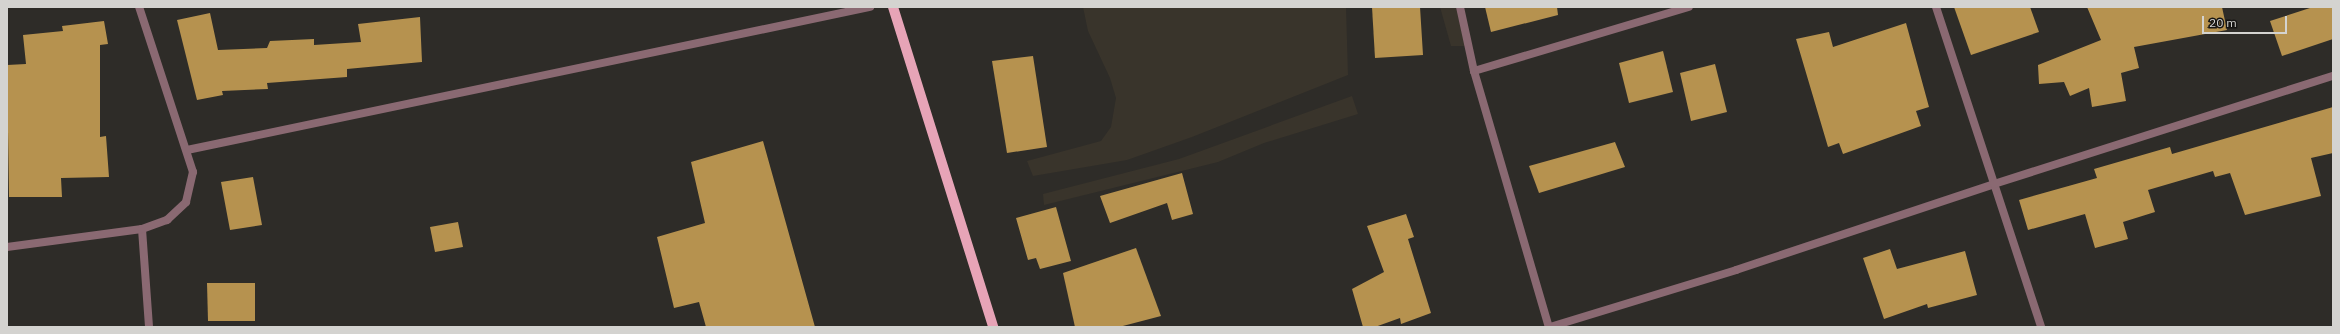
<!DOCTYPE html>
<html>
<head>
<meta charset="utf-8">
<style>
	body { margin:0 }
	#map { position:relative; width:2340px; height:334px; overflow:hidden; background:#2e2c28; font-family:"IBM Plex Sans",sans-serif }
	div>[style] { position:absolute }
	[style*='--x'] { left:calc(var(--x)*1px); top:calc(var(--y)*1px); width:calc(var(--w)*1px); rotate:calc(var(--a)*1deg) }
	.built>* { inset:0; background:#39342b }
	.building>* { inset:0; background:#b6924f }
	.street>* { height:8px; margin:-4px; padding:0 4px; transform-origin:4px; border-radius:4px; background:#8a6972 }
	.primary>* { height:10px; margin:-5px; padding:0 5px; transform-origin:5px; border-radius:5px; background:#e7a4b7 }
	span { translate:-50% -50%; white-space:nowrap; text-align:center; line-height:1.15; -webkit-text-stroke:4px #161513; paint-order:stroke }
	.frame { position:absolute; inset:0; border:8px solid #d4d3d0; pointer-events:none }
	.scale { position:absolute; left:2202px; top:16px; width:85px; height:18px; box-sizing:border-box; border:2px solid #d4d3d0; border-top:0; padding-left:5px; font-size:12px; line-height:14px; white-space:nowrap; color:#d4d3d0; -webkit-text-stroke:3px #161513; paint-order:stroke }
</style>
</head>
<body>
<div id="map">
	<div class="built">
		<i style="clip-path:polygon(1083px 7px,1346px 7px,1348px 75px,1192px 137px,1127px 160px,1033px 176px,1027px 161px,1101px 141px,1111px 127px,1116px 98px,1110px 78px,1088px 31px)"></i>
		<i style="clip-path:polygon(1440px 7px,1456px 7px,1465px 46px,1451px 46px)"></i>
		<i style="clip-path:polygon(1352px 96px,1358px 114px,1264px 143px,1218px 162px,1044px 205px,1043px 194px,1179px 159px)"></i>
	</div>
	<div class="building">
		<i style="clip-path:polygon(1372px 7px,1420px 7px,1423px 55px,1375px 58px)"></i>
		<i style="clip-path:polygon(1485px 7px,1557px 7px,1558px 15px,1491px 32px)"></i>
		<i style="clip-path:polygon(1954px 7px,2030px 7px,2039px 32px,1971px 55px)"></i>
		<i style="clip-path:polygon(2087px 7px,2222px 7px,2227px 30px,2134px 47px,2139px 68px,2121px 73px,2126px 101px,2092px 107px,2089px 88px,2070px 96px,2064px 82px,2039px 84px,2038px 65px,2101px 40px)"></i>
		<i style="clip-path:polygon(2313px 7px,2333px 7px,2333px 39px,2282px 56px,2270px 21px)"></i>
		<i style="clip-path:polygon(210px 13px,218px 50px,267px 48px,270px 41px,314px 39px,314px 45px,361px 42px,358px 24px,420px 17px,422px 62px,347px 69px,347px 77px,267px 83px,268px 89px,222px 91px,223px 95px,197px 100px,177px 20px)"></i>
		<i style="clip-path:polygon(104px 21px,108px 44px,100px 45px,100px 137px,106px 136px,109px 177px,61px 178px,62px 197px,9px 197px,7px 65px,26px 64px,23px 35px,63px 31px,62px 26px)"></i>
		<i style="clip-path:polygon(1906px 23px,1929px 107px,1916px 111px,1921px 126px,1843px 154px,1839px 143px,1828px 147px,1796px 39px,1829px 32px,1833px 47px)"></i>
		<i style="clip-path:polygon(1663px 51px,1673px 92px,1629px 103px,1619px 63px)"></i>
		<i style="clip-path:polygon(1033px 56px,1047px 147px,1007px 153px,992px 61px)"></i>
		<i style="clip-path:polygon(1715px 64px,1727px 112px,1691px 121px,1680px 73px)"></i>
		<i style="clip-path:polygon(2333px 107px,2333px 153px,2311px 158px,2321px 196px,2245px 215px,2230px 173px,2215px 177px,2213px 171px,2148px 190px,2155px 212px,2123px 222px,2128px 239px,2095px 248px,2085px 214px,2028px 230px,2019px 200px,2097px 178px,2094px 169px,2170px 147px,2172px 154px)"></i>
		<i style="clip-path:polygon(763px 141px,815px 327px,706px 327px,699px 302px,674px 308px,657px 237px,705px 223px,691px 162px)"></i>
		<i style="clip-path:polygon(1615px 142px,1625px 167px,1539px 193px,1529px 166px)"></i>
		<i style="clip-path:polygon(1182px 173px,1193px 214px,1172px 220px,1167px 203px,1110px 223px,1100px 196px)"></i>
		<i style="clip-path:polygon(253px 177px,262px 225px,230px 230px,221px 182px)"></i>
		<i style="clip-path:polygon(1056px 207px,1071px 261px,1040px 269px,1036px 258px,1028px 260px,1016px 218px)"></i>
		<i style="clip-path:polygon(1406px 214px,1414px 237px,1408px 239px,1431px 313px,1401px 324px,1400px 318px,1375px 327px,1363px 327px,1352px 289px,1384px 272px,1367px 226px)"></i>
		<i style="clip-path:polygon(458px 222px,463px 247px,435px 252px,430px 227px)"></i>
		<i style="clip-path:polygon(1136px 248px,1161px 316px,1119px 327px,1075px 327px,1063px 273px)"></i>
		<i style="clip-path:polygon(1890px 249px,1897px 269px,1965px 251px,1977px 295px,1928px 308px,1927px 304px,1884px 319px,1863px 258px)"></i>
		<i style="clip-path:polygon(207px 283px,255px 283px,255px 321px,208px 321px)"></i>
	</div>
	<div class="street">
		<i style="--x:1460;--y:7;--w:66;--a:77.7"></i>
		<i style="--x:1474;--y:71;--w:267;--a:73.7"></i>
		<i style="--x:1936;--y:7;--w:337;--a:71.8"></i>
		<i style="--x:1474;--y:71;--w:224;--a:-16.6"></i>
		<i style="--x:187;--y:150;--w:698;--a:-11.83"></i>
		<i style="--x:142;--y:229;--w:98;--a:85.9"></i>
		<i style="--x:7;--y:247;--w:136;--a:-7.6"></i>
		<i style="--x:142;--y:229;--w:27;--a:-20"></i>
		<i style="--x:167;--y:220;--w:26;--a:-43"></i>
		<i style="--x:186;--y:202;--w:31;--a:-77"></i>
		<i style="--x:193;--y:172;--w:174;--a:-108.1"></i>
		<i style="--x:1550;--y:327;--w:195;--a:-17"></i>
		<i style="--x:1736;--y:270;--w:272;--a:-18.4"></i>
		<i style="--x:1994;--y:184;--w:356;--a:-17.7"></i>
	</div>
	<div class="primary">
		<i style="--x:893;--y:7;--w:335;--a:72.6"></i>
	</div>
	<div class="frame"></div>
	<div class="scale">20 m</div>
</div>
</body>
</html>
